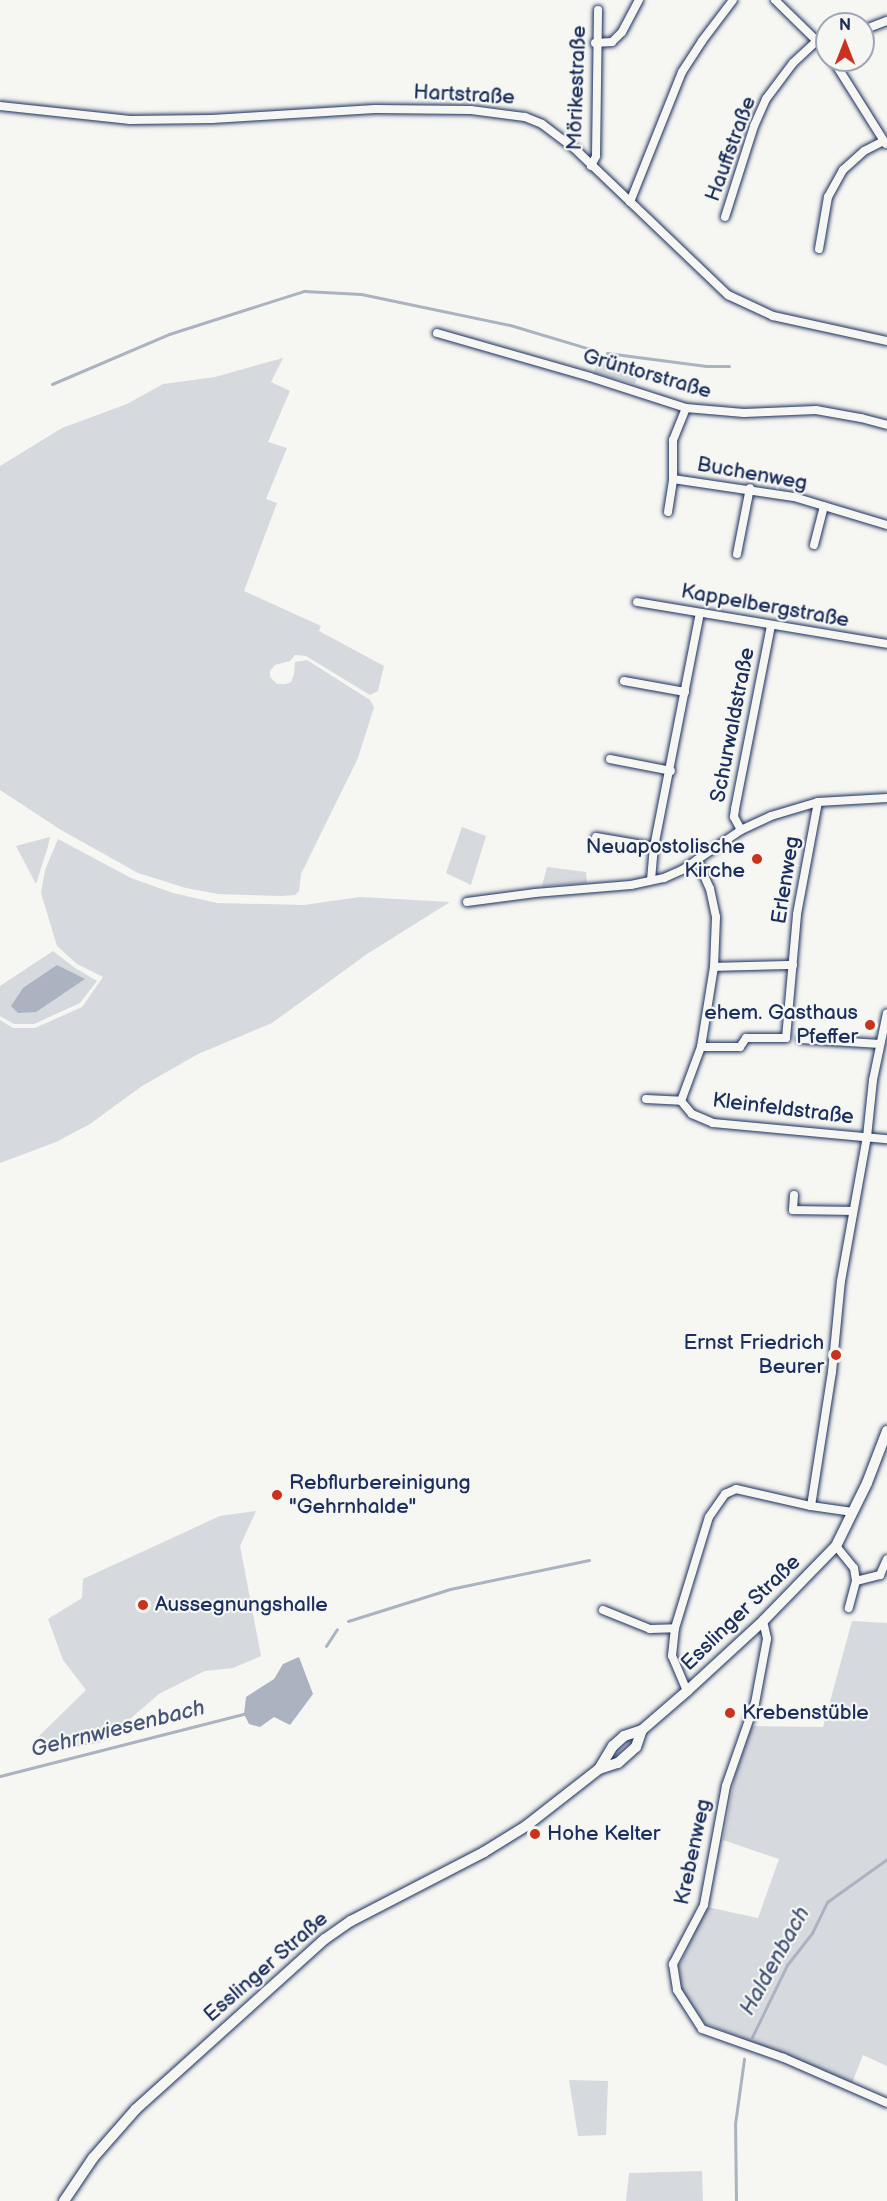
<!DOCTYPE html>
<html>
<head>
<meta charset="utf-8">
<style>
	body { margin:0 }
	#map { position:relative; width:887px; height:2201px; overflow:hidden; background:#f6f6f2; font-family:"Balsamiq Sans",sans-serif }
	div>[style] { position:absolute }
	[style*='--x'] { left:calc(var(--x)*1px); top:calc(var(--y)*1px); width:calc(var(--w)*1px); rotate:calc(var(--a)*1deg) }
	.green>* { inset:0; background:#d6d9dd }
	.water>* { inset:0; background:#abb2c0 }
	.stream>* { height:3px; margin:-1.5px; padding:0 1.5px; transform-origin:1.5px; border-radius:1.5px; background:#abb2c0 }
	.roads { filter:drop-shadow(0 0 2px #1b2f5e) drop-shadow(0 0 2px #1b2f5e) }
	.street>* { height:8px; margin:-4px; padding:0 4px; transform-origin:4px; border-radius:4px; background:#f6f6f2 }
	.secondary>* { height:10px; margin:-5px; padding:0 5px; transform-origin:5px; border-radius:5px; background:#f6f6f2 }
	.dots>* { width:16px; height:16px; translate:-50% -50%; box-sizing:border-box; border:3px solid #f6f6f2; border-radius:50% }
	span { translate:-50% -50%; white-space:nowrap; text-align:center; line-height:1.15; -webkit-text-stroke:4.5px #f6f6f2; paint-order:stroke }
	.street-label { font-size:21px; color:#1b2f5e }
	.poi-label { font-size:21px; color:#1b2f5e }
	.right { translate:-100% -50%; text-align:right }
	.left { translate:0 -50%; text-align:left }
	.water-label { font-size:22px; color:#46567b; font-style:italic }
	.north { position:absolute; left:815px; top:12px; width:60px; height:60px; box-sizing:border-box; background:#f6f6f2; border:2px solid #9ea6b7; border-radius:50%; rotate:0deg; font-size:16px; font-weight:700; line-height:24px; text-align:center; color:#1b2f5e }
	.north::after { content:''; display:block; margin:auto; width:21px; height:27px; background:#c8321e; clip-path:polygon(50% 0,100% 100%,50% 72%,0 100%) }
</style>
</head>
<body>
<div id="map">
	<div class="green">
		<i style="clip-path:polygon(599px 357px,639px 368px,635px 384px,594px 373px)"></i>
		<i style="clip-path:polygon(283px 358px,271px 382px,290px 391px,268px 442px,287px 448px,266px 499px,277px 503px,244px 591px,321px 626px,319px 631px,384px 666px,378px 691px,370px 695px,306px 656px,295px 655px,290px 661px,275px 665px,270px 671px,270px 677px,277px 684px,286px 684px,291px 682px,294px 674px,295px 662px,307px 660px,370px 700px,374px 707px,358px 758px,301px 874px,299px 891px,295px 895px,281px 896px,218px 894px,186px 888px,138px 873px,61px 830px,0 790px,0 466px,62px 428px,127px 404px,163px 384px,215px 377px)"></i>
		<i style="clip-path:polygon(462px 827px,486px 836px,471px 885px,446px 873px)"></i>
		<i style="clip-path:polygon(50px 837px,48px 846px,36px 884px,16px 846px)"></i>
		<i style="clip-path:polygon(58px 839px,131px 878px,173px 893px,217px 903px,304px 905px,360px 897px,450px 902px,367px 954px,272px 1023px,198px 1054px,142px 1086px,90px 1124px,56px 1142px,0 1163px,0 1020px,13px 1028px,35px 1028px,82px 1007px,103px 977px,77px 964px,57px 946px,41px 893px,45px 870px)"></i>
		<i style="clip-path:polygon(547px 867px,586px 872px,587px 883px,542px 886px)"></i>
		<i style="clip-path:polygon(53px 951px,75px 968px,97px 981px,80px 1003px,34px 1024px,14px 1024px,0 1016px,0 986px)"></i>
		<i style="clip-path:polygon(256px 1511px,240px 1546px,261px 1656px,233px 1668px,205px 1671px,159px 1694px,103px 1742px,65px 1749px,36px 1739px,86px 1690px,63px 1660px,48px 1619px,82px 1598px,83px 1579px,220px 1516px)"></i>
		<i style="clip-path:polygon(852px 1621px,887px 1623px,887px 2066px,863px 2055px,852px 2083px,704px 2023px,680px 1988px,679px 1966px,707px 1907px,758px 1918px,779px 1859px,723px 1840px,735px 1776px,752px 1726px,823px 1727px)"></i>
		<i style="clip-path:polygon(569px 2080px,608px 2081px,606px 2135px,578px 2136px)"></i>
		<i style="clip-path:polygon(702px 2171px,703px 2201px,626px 2201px,629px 2173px)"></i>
	</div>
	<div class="water">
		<i style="clip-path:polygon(57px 965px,85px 979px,36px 1012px,18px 1013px,11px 1006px,23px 988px)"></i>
		<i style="clip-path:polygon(299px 1657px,313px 1694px,290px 1725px,274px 1717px,260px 1727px,249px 1724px,244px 1714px,246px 1697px,274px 1679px,283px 1664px)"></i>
	</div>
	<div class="stream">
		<i style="--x:607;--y:353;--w:100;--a:7.5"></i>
		<i style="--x:706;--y:366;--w:23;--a:0"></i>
		<i style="--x:52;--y:384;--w:127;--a:-23.1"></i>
		<i style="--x:169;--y:334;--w:142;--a:-17.7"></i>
		<i style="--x:304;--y:291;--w:57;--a:3"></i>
		<i style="--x:361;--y:294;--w:152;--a:11.8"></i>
		<i style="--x:510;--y:325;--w:84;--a:16.7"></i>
		<i style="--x:348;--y:1621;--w:107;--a:-17.4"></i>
		<i style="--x:450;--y:1589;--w:142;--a:-11.8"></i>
		<i style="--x:326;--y:1646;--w:20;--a:-57"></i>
		<i style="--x:0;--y:1776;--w:252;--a:-14.3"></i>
		<i style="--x:752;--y:2037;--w:80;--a:-64.1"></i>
		<i style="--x:787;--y:1965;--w:41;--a:-52"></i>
		<i style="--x:812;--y:1933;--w:34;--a:-64"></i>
		<i style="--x:827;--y:1902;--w:74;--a:-35.6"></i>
		<i style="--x:736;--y:2201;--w:77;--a:-90.7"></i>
		<i style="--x:735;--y:2124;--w:66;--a:-82.1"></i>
	</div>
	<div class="roads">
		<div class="street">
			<i style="--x:775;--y:0;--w:73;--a:44.4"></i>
			<i style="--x:863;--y:30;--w:26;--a:-21"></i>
			<i style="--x:595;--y:43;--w:17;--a:-3"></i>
			<i style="--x:612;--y:42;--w:14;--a:-45"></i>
			<i style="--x:622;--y:32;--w:36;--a:-62"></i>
			<i style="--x:833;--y:60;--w:99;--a:57.8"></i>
			<i style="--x:0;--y:106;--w:131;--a:6.1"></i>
			<i style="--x:130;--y:120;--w:82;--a:-0.7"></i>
			<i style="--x:212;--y:119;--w:163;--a:-3.5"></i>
			<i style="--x:375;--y:109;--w:96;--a:0.6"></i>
			<i style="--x:471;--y:110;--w:54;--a:7.4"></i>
			<i style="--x:525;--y:117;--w:18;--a:22"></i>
			<i style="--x:542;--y:124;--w:40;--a:37"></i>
			<i style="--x:574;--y:148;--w:213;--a:43.7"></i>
			<i style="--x:728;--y:295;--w:50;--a:25"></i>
			<i style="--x:773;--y:316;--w:117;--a:12.4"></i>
			<i style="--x:591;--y:166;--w:11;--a:-63"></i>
			<i style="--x:596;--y:156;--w:146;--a:-89.2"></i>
			<i style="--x:630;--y:202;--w:140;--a:-68.2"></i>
			<i style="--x:682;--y:72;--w:37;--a:-57"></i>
			<i style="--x:702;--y:41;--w:51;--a:-52.9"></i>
			<i style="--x:725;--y:217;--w:96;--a:-72.3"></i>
			<i style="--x:754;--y:126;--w:30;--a:-66"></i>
			<i style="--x:766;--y:99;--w:45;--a:-53.1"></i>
			<i style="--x:793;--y:63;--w:34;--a:-43"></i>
			<i style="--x:819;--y:249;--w:53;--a:-80.2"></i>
			<i style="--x:828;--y:197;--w:31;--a:-61"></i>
			<i style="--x:843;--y:170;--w:28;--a:-42"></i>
			<i style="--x:864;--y:151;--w:22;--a:-27"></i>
			<i style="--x:437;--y:333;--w:159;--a:16"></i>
			<i style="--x:590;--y:377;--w:101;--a:17.9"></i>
			<i style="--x:686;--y:408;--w:58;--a:4.9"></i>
			<i style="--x:744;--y:413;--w:72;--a:-2.4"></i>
			<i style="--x:816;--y:410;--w:46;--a:10.1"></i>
			<i style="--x:861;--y:418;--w:27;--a:15"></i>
			<i style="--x:686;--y:408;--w:35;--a:112"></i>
			<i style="--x:673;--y:440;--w:39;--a:90"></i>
			<i style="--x:673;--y:479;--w:122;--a:8.5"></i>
			<i style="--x:794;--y:497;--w:97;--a:16.8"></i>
			<i style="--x:668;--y:512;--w:33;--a:-81"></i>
			<i style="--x:814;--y:545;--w:40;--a:-75.6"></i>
			<i style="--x:737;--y:554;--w:67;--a:-78.9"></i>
			<i style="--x:637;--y:602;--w:254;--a:9.5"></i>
			<i style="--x:624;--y:681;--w:62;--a:10.2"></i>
			<i style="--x:610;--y:759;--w:62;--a:11.1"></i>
			<i style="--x:741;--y:830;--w:15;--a:-118"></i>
			<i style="--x:734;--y:817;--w:8;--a:-83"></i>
			<i style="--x:735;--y:809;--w:187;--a:-78.9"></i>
			<i style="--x:596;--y:837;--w:59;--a:9.8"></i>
			<i style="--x:651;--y:880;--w:33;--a:-85"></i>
			<i style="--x:654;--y:847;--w:238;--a:-78.9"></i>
			<i style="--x:467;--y:902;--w:69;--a:-7.5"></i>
			<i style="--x:535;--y:893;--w:96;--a:-4.8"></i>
			<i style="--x:631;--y:885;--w:34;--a:-12"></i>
			<i style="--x:664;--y:878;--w:20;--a:-24"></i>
			<i style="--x:682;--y:870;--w:71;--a:-34.1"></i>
			<i style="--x:741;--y:830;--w:33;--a:-25"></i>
			<i style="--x:771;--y:816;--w:49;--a:-16.6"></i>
			<i style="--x:818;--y:802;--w:69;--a:-3.3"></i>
			<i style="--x:714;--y:967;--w:79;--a:-1.5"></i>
			<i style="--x:801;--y:1039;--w:79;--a:3.6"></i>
			<i style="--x:701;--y:1047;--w:39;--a:0"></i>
			<i style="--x:740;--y:1047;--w:11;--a:-56"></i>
			<i style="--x:746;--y:1038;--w:40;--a:0"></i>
			<i style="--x:786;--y:1038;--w:124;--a:-84.9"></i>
			<i style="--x:797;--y:914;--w:114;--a:-79.4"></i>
			<i style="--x:646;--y:1099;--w:35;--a:3"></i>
			<i style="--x:681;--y:1101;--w:17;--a:50"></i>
			<i style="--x:692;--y:1114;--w:23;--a:23"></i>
			<i style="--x:713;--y:1123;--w:175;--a:5.3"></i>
			<i style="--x:681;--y:1101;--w:58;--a:-69.7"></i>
			<i style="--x:701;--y:1047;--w:81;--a:-80.8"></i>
			<i style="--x:714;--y:967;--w:50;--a:-87.7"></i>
			<i style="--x:716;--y:917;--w:29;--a:-102"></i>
			<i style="--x:710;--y:889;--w:32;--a:-114"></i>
			<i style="--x:794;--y:1195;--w:15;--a:94"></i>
			<i style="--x:793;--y:1210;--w:60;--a:1"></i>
			<i style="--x:811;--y:1506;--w:136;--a:-81.1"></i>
			<i style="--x:832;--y:1372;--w:91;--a:-84.4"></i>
			<i style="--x:841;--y:1281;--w:146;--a:-79.8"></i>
			<i style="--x:867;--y:1137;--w:57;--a:-84"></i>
			<i style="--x:873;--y:1080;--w:68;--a:-78.2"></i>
			<i style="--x:836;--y:1546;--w:28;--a:51"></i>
			<i style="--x:854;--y:1568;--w:13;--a:81"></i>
			<i style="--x:856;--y:1581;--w:28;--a:105"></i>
			<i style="--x:856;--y:1581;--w:25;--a:-14"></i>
			<i style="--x:880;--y:1575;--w:17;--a:-66"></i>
			<i style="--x:603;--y:1610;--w:51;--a:22"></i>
			<i style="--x:650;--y:1629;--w:25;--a:-2"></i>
			<i style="--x:763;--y:1621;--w:18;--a:77"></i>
			<i style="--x:767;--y:1639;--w:65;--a:100.6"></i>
			<i style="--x:755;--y:1703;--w:88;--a:109.3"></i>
			<i style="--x:726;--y:1786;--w:121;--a:100.5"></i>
			<i style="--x:704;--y:1905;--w:67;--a:117.7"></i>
			<i style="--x:673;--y:1964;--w:26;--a:81"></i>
			<i style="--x:677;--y:1990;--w:46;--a:57.3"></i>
			<i style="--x:702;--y:2029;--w:87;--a:19.5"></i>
			<i style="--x:784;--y:2058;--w:112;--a:23.6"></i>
			<i style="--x:687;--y:1691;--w:38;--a:-113"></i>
			<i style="--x:672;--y:1656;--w:28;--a:-84"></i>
			<i style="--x:675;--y:1628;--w:116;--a:-73"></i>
			<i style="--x:709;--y:1517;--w:28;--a:-55"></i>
			<i style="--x:725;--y:1494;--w:12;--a:-24"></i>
			<i style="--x:736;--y:1489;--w:77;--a:12.8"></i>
			<i style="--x:811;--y:1506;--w:42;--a:8.1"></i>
		</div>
		<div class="secondary">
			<i style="--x:599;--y:1769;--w:27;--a:-59"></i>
			<i style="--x:613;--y:1746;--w:15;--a:-42"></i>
			<i style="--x:624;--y:1736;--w:19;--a:-18"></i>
			<i style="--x:642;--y:1730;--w:60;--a:-40.9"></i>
			<i style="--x:687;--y:1691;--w:103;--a:-42.6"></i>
			<i style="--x:763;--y:1621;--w:105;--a:-45.8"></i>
			<i style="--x:836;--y:1546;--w:70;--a:-63.8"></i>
			<i style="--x:867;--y:1483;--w:56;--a:-69"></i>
			<i style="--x:64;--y:2201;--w:52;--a:-56"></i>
			<i style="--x:93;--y:2158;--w:65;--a:-48.7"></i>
			<i style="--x:136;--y:2109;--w:254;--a:-42"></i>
			<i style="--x:325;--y:1939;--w:32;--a:-35"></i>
			<i style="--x:351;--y:1921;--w:150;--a:-27.4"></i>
			<i style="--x:484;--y:1852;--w:49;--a:-31.8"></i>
			<i style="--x:526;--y:1826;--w:93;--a:-38"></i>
			<i style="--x:599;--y:1769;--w:20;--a:-18"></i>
			<i style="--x:618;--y:1763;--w:24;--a:-42"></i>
			<i style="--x:636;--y:1747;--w:18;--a:-71"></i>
		</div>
	</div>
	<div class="dots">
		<i style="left:757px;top:859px;background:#c8321e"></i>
		<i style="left:870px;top:1025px;background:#c8321e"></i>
		<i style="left:836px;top:1355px;background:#c8321e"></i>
		<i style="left:277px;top:1495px;background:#c8321e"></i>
		<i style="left:143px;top:1605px;background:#c8321e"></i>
		<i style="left:730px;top:1713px;background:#c8321e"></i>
		<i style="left:535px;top:1834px;background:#c8321e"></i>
	</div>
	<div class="street-label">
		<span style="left:577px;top:88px;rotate:-88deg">Mörikestraße</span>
		<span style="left:464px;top:95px;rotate:3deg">Hartstraße</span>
		<span style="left:731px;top:149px;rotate:-70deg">Hauffstraße</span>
		<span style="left:647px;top:374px;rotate:16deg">Grüntorstraße</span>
		<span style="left:752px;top:474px;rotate:10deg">Buchenweg</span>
		<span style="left:765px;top:606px;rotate:10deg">Kappelbergstraße</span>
		<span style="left:733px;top:725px;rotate:-79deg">Schurwaldstraße</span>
		<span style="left:786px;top:880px;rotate:-81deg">Erlenweg</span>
		<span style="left:783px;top:1109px;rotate:7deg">Kleinfeldstraße</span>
		<span style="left:741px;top:1613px;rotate:-44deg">Esslinger Straße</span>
		<span style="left:693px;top:1852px;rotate:-78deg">Krebenweg</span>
		<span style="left:266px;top:1967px;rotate:-41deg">Esslinger Straße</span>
	</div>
	<div class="poi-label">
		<span class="right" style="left:745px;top:859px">Neuapostolische<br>Kirche</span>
		<span class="right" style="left:858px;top:1025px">ehem. Gasthaus<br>Pfeffer</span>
		<span class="right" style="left:824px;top:1355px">Ernst Friedrich<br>Beurer</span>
		<span class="left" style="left:289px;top:1495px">Rebflurbereinigung<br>"Gehrnhalde"</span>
		<span class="left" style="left:155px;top:1605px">Aussegnungshalle</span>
		<span class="left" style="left:742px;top:1713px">Krebenstüble</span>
		<span class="left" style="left:547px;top:1834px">Hohe Kelter</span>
	</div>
	<div class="water-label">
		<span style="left:118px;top:1729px;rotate:-14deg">Gehrnwiesenbach</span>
		<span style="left:775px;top:1961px;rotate:-61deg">Haldenbach</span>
	</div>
	<div class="north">N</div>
</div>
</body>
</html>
